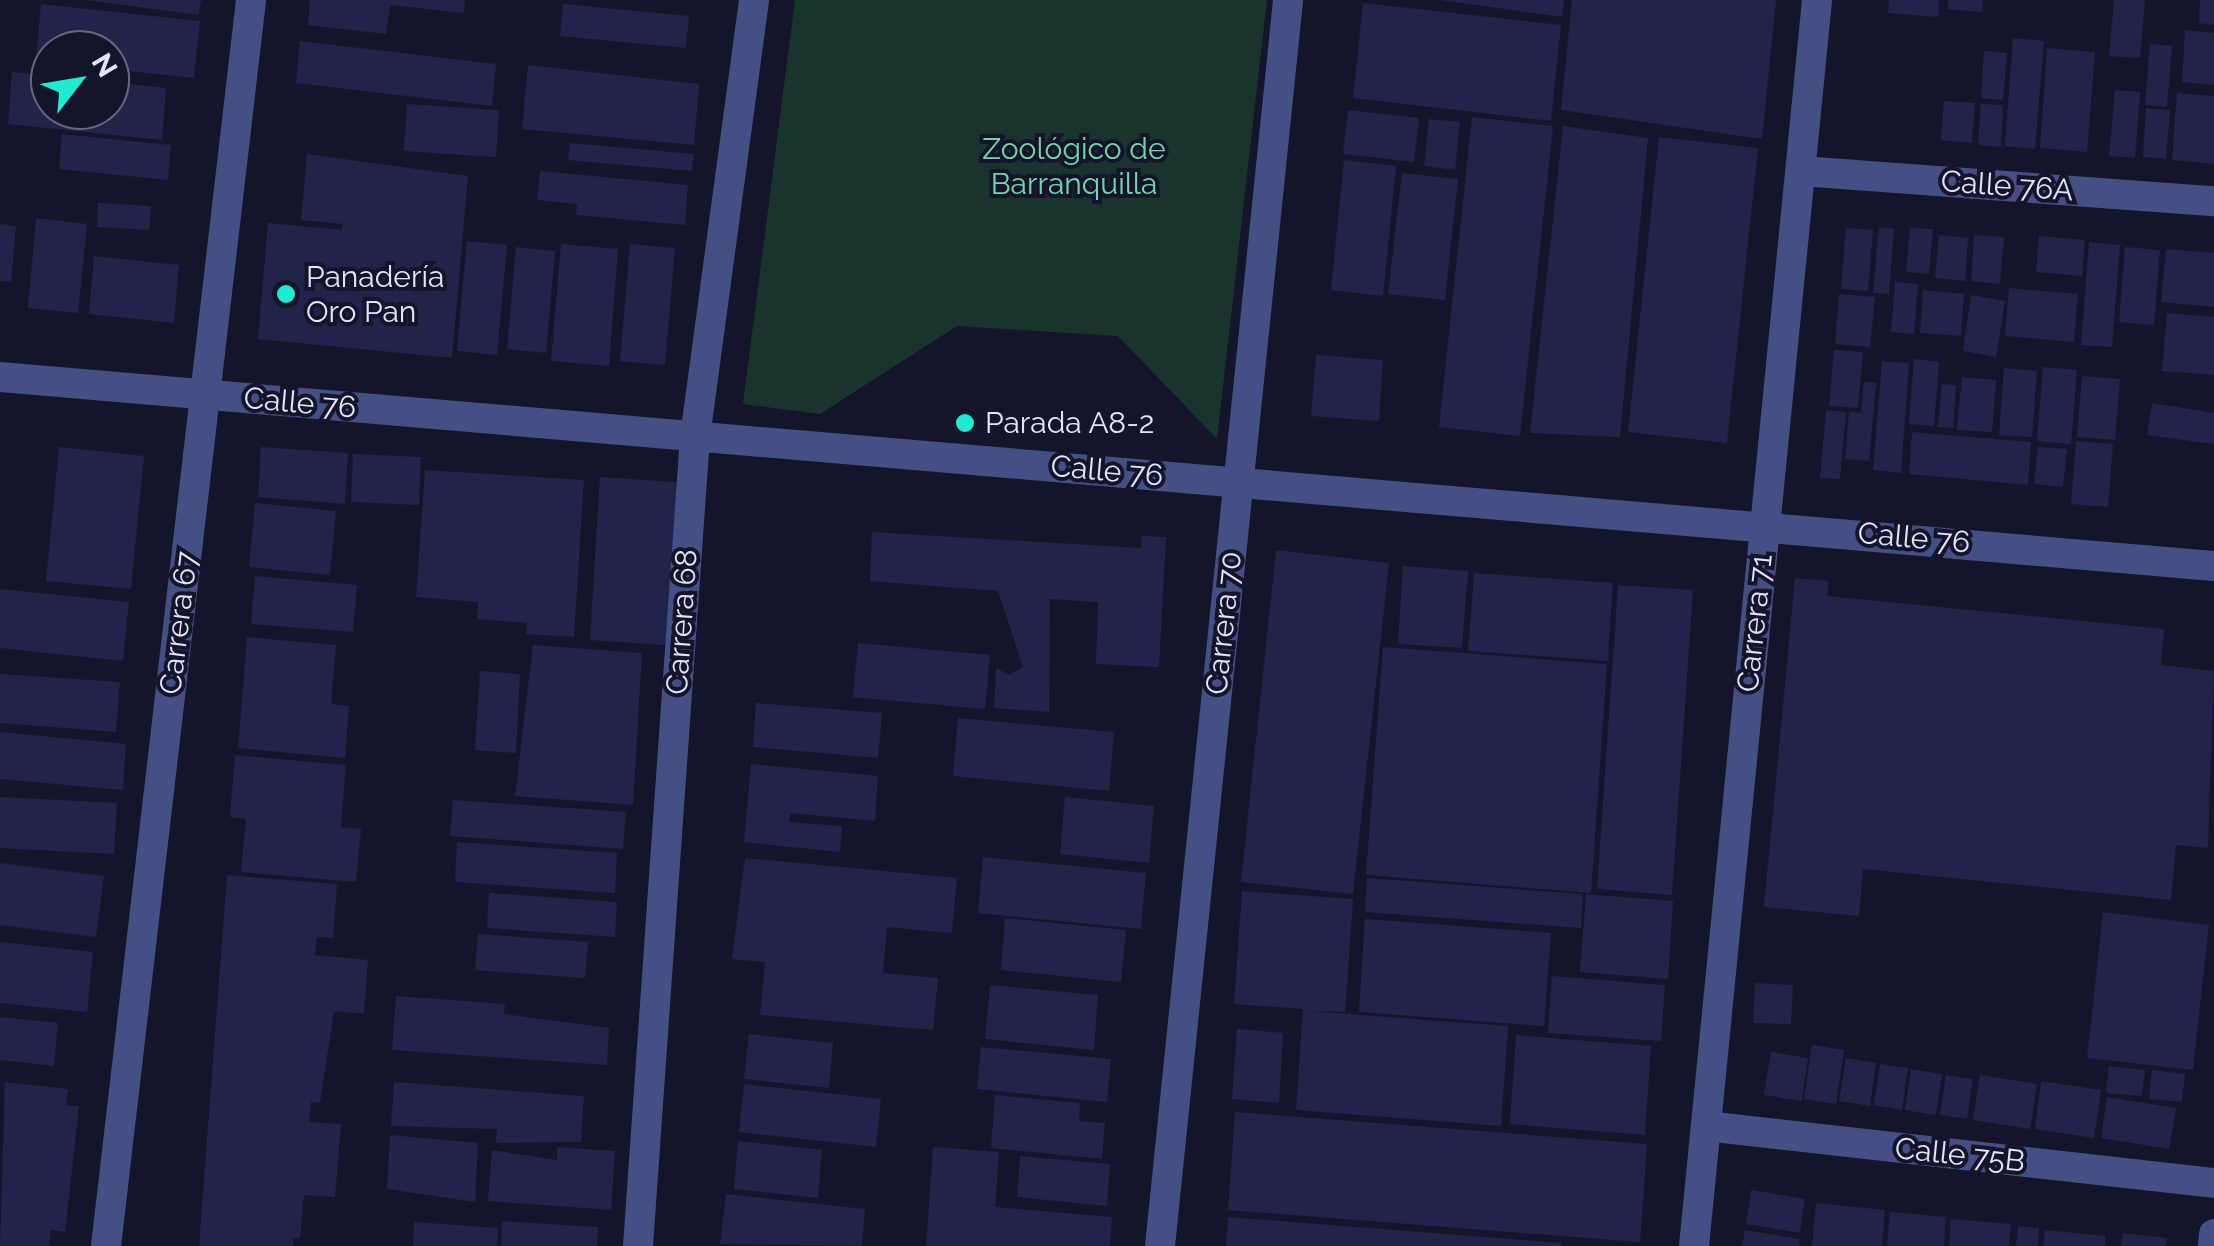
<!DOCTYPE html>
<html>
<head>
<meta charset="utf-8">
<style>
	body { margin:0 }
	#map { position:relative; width:2214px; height:1246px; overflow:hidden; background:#14152b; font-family:Raleway,sans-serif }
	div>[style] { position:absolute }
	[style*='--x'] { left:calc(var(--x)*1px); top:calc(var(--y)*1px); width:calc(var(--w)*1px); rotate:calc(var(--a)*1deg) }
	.green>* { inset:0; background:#18342d }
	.building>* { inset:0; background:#22234a }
	.minor>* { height:30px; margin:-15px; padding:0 15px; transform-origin:15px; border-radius:15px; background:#445085 }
	.dots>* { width:28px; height:28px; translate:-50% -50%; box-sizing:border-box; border:5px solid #14152b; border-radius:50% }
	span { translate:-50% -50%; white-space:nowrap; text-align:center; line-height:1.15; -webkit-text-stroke:8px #14152b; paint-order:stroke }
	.park-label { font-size:30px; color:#71d7a6 }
	.street-label { font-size:30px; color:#e1e4fc }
	.poi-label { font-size:30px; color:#e1e4fc }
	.left { translate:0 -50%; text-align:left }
	.north { position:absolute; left:30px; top:30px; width:100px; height:100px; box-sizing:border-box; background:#14152b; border:2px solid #66687f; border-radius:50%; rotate:59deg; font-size:28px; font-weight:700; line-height:40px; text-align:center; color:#e1e4fc }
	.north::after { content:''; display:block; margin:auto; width:35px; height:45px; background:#1eebd0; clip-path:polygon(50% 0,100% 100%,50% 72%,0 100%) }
</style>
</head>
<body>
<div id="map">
	<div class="green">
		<i style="clip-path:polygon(795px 0,1267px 0,1217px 439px,1118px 336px,957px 326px,820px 414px,743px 404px)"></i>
	</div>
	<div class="building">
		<i style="clip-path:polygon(86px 0,201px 0,199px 15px)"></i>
		<i style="clip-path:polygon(310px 0,465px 0,464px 13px,390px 5px,386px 34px,308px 25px)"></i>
		<i style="clip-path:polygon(1441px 0,1564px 0,1562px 17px)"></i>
		<i style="clip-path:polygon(1572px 0,1776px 0,1762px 139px,1561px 110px)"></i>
		<i style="clip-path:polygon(1889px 0,1939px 0,1938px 17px,1888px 13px)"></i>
		<i style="clip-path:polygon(1948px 0,1983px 0,1982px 12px,1948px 9px)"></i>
		<i style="clip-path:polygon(2114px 0,2145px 0,2140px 58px,2109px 56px)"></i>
		<i style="clip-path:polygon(2200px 0,2214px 0,2214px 25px,2199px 23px)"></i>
		<i style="clip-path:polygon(1363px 3px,1561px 25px,1551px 121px,1353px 98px)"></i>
		<i style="clip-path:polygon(41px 4px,200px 21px,194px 78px,110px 69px,110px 50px,50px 50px,50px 63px,36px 62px)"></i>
		<i style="clip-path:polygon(563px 4px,689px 16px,686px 48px,560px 36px)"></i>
		<i style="clip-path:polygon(2185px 30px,2214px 33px,2214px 85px,2182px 82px)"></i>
		<i style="clip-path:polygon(2013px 38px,2044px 41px,2035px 149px,2005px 146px)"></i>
		<i style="clip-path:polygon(300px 41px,496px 64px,492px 106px,296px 83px)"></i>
		<i style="clip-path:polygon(2150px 44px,2172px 46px,2167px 107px,2145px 105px)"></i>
		<i style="clip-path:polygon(2047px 48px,2095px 52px,2087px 152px,2040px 148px)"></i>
		<i style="clip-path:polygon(1984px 51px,2007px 53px,2003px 100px,1981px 98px)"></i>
		<i style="clip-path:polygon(528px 65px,699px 84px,694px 145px,522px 129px)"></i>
		<i style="clip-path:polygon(12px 72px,50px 76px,50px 110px,110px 110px,110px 82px,166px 88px,162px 140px,8px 124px)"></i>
		<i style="clip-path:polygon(2115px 90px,2140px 92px,2135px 158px,2109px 156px)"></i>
		<i style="clip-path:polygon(2177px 93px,2214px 96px,2214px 164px,2172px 160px)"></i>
		<i style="clip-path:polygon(1944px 101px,1975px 103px,1972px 143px,1941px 140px)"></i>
		<i style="clip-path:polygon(407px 104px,499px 110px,496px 157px,404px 151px)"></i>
		<i style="clip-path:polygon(1981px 104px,2003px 105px,2001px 147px,1978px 145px)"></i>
		<i style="clip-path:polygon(2146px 108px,2170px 110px,2166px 159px,2143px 157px)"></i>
		<i style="clip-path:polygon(1348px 110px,1419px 118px,1414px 162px,1343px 154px)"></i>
		<i style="clip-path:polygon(1472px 117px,1553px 126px,1520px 436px,1439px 427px)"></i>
		<i style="clip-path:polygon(1429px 119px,1460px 122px,1455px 170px,1424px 166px)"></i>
		<i style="clip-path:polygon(1563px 126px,1648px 138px,1620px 437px,1530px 433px)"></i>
		<i style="clip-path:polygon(62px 134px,171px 145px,168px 180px,59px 169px)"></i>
		<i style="clip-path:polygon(1659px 137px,1758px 148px,1727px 443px,1628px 432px)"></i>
		<i style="clip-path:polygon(570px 143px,694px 154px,692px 171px,568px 160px)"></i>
		<i style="clip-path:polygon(307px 154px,468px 176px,452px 358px,258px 339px,268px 223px,342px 230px,343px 224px,301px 220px)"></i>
		<i style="clip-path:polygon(1344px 160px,1396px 166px,1383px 296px,1331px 290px)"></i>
		<i style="clip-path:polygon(540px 171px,688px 185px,685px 225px,576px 215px,577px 204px,537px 200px)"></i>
		<i style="clip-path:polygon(1402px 173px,1458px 179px,1445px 300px,1388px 294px)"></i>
		<i style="clip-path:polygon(98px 203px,151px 206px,149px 230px,97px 227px)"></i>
		<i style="clip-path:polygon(36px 218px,87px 224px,78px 313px,28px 308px)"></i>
		<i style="clip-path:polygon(0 224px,16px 226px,11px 282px,0 281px)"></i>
		<i style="clip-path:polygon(1879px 227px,1894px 229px,1889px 294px,1873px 293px)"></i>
		<i style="clip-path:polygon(1846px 228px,1873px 230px,1868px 291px,1841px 289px)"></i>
		<i style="clip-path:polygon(1910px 228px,1933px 229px,1929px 274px,1906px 272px)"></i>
		<i style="clip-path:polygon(1939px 235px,1968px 238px,1965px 281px,1935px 278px)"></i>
		<i style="clip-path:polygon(1974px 235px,2004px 237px,2000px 284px,1971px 281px)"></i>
		<i style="clip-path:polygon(2039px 236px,2085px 240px,2082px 276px,2036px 272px)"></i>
		<i style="clip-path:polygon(467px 241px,507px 245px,497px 355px,457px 351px)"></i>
		<i style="clip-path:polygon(2089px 242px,2120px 245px,2112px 347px,2081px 345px)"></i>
		<i style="clip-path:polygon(561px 244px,618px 249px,609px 366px,551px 361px)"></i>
		<i style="clip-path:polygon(630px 244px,675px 248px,665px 365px,620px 361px)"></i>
		<i style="clip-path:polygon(516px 247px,555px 251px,546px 353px,507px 349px)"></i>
		<i style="clip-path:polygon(2125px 247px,2160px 250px,2154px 325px,2119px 322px)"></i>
		<i style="clip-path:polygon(2166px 249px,2214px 253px,2214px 307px,2161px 302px)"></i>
		<i style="clip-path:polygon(94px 256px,179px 265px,174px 323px,89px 314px)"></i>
		<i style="clip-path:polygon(1895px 282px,1918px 284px,1914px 334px,1891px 332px)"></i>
		<i style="clip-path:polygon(2009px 288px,2078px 294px,2074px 342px,2005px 336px)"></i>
		<i style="clip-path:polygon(1923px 290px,1964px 294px,1961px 336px,1920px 333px)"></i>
		<i style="clip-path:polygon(1839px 294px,1875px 297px,1870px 347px,1835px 344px)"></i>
		<i style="clip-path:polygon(1971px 295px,2005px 301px,1996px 357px,1963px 351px)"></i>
		<i style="clip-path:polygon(2167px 313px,2214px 317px,2214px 375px,2162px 371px)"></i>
		<i style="clip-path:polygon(1834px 350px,1863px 352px,1858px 408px,1829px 406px)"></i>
		<i style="clip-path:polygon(1316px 355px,1383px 360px,1379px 421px,1311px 416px)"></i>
		<i style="clip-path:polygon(1914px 359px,1939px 362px,1934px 426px,1909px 424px)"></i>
		<i style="clip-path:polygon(1882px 361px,1909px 363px,1901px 473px,1873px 470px)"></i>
		<i style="clip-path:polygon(2043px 367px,2077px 370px,2071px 444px,2037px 441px)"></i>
		<i style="clip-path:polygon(2004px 368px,2037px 371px,2032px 437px,1999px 435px)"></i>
		<i style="clip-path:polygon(2082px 376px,2120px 379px,2115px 440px,2077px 437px)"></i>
		<i style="clip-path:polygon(1962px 377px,1996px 380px,1992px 432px,1957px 430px)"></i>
		<i style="clip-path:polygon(1864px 382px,1876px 383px,1869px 461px,1845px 459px,1849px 412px,1861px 413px)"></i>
		<i style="clip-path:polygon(1942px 384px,1956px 385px,1953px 428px,1938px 427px)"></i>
		<i style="clip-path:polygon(2152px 403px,2214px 413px,2214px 444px,2147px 435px)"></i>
		<i style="clip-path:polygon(1826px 410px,1846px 412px,1840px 479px,1820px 478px)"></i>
		<i style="clip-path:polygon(1912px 432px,2031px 442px,2028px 485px,1909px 474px)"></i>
		<i style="clip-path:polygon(2076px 441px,2113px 444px,2108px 507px,2071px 504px)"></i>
		<i style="clip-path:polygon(59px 447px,144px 456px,131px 589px,46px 581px)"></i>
		<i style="clip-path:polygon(261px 447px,348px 453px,345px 504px,258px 497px)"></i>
		<i style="clip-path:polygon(2038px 447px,2067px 449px,2063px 487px,2034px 484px)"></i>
		<i style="clip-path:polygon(353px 454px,421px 457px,419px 505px,351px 502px)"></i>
		<i style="clip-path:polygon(425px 470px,584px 480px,574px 637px,526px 634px,527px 623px,477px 619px,478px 602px,416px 597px)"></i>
		<i style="clip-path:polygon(600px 477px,690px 483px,679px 646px,590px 640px)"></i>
		<i style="clip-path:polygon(255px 503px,336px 511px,330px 575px,249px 567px)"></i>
		<i style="clip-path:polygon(872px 532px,1141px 548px,1142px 536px,1166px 537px,1159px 667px,1096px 664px,1098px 602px,1050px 599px,1049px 712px,994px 708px,996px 668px,1009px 675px,1023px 667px,998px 591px,870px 581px)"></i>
		<i style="clip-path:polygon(1276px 550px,1389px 563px,1353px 894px,1241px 882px)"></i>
		<i style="clip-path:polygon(1403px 566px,1468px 571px,1462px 648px,1398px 644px)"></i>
		<i style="clip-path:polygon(1474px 573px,1613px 583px,1608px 661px,1468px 651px)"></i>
		<i style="clip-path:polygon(255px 576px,357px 585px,353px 632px,251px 624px)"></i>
		<i style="clip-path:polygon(1795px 578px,1829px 581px,1827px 596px,2164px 629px,2161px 665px,2214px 671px,2208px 848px,2176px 845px,2171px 900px,1863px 869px,1859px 916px,1764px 907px)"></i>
		<i style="clip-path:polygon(1618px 585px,1693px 590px,1672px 895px,1597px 889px)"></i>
		<i style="clip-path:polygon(0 589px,129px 602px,123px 661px,0 648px)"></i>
		<i style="clip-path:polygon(247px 637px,336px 645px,331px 704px,349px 706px,345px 758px,238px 748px)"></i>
		<i style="clip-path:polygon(858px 643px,990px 655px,985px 709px,853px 697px)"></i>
		<i style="clip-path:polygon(533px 645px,642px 653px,633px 805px,515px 796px)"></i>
		<i style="clip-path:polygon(1383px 647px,1607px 664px,1591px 893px,1366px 875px)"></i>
		<i style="clip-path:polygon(480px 671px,520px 674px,516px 753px,475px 750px)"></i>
		<i style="clip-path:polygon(0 674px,120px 682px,116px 732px,0 723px)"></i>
		<i style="clip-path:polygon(756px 703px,882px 713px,878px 758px,753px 747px)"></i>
		<i style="clip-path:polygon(958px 718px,1114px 732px,1109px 791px,953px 776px)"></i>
		<i style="clip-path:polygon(0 732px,126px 744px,123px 790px,0 779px)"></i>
		<i style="clip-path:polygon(235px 755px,346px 765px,341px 827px,361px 829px,356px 882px,241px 872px,246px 819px,230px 817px)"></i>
		<i style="clip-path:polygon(751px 764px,878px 776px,875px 821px,790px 813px,789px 822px,842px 826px,840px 852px,744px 842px)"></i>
		<i style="clip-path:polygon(0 797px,117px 803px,114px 854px,0 848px)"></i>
		<i style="clip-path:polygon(1065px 797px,1154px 806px,1149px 863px,1060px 854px)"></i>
		<i style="clip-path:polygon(453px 800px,626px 812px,623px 849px,450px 836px)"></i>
		<i style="clip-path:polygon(457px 842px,617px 853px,615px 893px,455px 882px)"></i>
		<i style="clip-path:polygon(983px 857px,1146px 873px,1141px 929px,978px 913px)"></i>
		<i style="clip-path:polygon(745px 858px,957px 878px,952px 933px,887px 927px,883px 973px,938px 978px,933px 1030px,760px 1015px,765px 962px,732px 959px)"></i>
		<i style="clip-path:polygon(0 863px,104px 876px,96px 937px,0 925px)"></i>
		<i style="clip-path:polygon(227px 875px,337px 884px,333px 938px,317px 937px,315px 955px,368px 960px,364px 1014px,334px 1011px,320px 1103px,311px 1102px,309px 1122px,341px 1124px,335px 1197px,304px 1195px,300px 1238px,293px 1238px,293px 1246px,199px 1246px)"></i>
		<i style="clip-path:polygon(1367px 878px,1583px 894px,1581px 928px,1365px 912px)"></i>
		<i style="clip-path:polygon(1242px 891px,1353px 899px,1345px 1012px,1309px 1011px,1508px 1026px,1501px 1126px,1296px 1110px,1303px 1009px,1234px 1004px)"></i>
		<i style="clip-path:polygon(489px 893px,617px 902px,615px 937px,487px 928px)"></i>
		<i style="clip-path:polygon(1586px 894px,1673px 901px,1668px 979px,1580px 972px)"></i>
		<i style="clip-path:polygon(2103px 912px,2209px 925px,2193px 1070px,2087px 1058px)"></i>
		<i style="clip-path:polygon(1005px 918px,1126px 930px,1121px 982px,1001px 970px)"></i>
		<i style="clip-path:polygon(1365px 919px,1551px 933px,1544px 1026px,1359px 1012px)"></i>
		<i style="clip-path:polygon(478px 934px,588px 942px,585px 978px,475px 970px)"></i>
		<i style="clip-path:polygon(0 942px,93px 952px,87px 1012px,0 1003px)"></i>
		<i style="clip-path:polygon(1552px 976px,1665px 985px,1661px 1041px,1548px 1033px)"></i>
		<i style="clip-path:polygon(1755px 983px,1793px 985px,1791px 1024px,1753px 1023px)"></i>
		<i style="clip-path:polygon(990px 985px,1098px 995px,1094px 1050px,985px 1039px)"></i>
		<i style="clip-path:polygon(396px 996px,505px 1004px,504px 1014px,609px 1028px,607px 1065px,392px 1050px)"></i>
		<i style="clip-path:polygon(0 1017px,58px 1023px,54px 1066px,0 1060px)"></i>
		<i style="clip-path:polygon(1237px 1029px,1283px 1033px,1279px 1103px,1232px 1099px)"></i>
		<i style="clip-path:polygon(749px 1034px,833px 1043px,829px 1088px,744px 1079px)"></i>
		<i style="clip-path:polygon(1516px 1035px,1651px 1046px,1645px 1135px,1510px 1124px)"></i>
		<i style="clip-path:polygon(1812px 1045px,1844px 1050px,1836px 1104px,1804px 1099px)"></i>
		<i style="clip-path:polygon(981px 1047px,1111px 1059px,1107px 1102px,977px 1089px)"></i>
		<i style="clip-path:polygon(1771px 1052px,1808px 1058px,1802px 1101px,1764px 1095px)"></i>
		<i style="clip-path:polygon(1846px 1058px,1876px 1063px,1870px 1106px,1839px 1101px)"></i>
		<i style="clip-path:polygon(1880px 1064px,1908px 1068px,1902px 1110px,1874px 1105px)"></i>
		<i style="clip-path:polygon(2109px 1066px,2145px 1070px,2142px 1096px,2106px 1093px)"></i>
		<i style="clip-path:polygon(1911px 1069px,1942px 1074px,1936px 1115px,1905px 1110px)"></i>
		<i style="clip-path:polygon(2152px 1070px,2185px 1074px,2182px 1102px,2149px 1099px)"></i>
		<i style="clip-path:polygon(1946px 1075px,1973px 1079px,1967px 1119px,1940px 1115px)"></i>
		<i style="clip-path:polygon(1980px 1075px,2037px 1084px,2030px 1129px,1973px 1120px)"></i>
		<i style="clip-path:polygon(2041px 1081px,2101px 1090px,2094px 1138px,2035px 1129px)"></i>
		<i style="clip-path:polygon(5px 1082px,68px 1089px,66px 1105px,79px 1106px,65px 1232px,51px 1230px,49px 1246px,0 1246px)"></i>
		<i style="clip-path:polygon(394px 1082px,584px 1096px,581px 1142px,496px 1143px,497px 1129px,391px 1126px)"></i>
		<i style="clip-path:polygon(744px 1084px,881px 1099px,876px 1147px,739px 1132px)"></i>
		<i style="clip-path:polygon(995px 1095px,1080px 1103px,1079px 1121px,1105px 1123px,1102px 1159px,991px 1148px)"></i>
		<i style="clip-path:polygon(2107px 1097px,2176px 1108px,2169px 1149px,2101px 1138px)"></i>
		<i style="clip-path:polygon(1235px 1112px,1647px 1144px,1640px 1242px,1228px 1210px)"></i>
		<i style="clip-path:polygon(390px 1135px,478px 1143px,475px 1202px,387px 1189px)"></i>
		<i style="clip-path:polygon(738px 1141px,822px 1150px,818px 1198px,734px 1189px)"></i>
		<i style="clip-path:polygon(557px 1147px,615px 1151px,611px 1210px,488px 1201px,492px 1150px,557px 1160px)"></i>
		<i style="clip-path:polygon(933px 1147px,999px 1152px,995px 1207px,1112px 1217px,1110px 1246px,926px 1246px)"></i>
		<i style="clip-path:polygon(1020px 1156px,1110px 1164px,1107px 1206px,1017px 1197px)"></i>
		<i style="clip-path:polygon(1751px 1190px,1805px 1199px,1800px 1233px,1746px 1224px)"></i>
		<i style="clip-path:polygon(726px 1194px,865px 1209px,862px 1246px,720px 1244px)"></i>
		<i style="clip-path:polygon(1816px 1203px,1885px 1210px,1882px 1246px,1812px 1246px)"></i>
		<i style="clip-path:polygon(1890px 1212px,1946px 1217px,1944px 1246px,1887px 1246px)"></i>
		<i style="clip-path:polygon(1228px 1217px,1562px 1243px,1562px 1246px,1226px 1246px)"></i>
		<i style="clip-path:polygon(1951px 1219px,2011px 1224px,2009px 1246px,1949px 1246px)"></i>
		<i style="clip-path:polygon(502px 1221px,598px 1227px,597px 1246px,501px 1246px)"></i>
		<i style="clip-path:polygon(414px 1222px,498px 1228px,497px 1246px,413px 1246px)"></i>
		<i style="clip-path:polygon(2018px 1226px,2039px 1228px,2038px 1246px,2016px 1246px)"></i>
		<i style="clip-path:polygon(1745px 1230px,1800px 1239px,1799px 1246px,1742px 1246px)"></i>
		<i style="clip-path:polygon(2045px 1230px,2105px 1236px,2105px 1246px,2043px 1246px)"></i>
		<i style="clip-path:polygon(2123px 1233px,2167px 1238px,2166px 1246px,2121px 1246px)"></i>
	</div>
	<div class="minor">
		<i style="--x:1801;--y:171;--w:414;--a:4.2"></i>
		<i style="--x:0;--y:377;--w:2222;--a:4.88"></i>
		<i style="--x:1706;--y:1126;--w:511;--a:6.4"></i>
		<i style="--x:106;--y:1246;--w:1254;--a:-83.36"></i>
		<i style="--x:638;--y:1246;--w:811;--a:-85.97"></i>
		<i style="--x:695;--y:437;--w:441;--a:-82.3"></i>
		<i style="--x:1160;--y:1246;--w:1253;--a:-84.13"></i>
		<i style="--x:1694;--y:1246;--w:1252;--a:-84.36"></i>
		<i style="--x:2213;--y:1246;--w:12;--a:-85"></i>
	</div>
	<div class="dots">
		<i style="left:286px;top:294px;background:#1eebd0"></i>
		<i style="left:965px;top:423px;background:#1eebd0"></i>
	</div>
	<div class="park-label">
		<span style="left:1074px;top:166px">Zoológico de<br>Barranquilla</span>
	</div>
	<div class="street-label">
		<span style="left:2007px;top:186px;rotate:4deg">Calle 76A</span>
		<span style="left:300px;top:403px;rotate:5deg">Calle 76</span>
		<span style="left:1107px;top:471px;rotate:5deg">Calle 76</span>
		<span style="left:1914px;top:538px;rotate:5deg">Calle 76</span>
		<span style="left:682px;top:622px;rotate:-86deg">Carrera 68</span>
		<span style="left:179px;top:623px;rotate:-83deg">Carrera 67</span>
		<span style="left:1224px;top:623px;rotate:-84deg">Carrera 70</span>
		<span style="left:1755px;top:623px;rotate:-84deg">Carrera 71</span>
		<span style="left:1960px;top:1155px;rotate:6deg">Calle 75B</span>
	</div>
	<div class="poi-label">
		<span class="left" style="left:306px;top:294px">Panadería<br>Oro Pan</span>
		<span class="left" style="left:985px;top:423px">Parada A8-2</span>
	</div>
	<div class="north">N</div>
</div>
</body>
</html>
